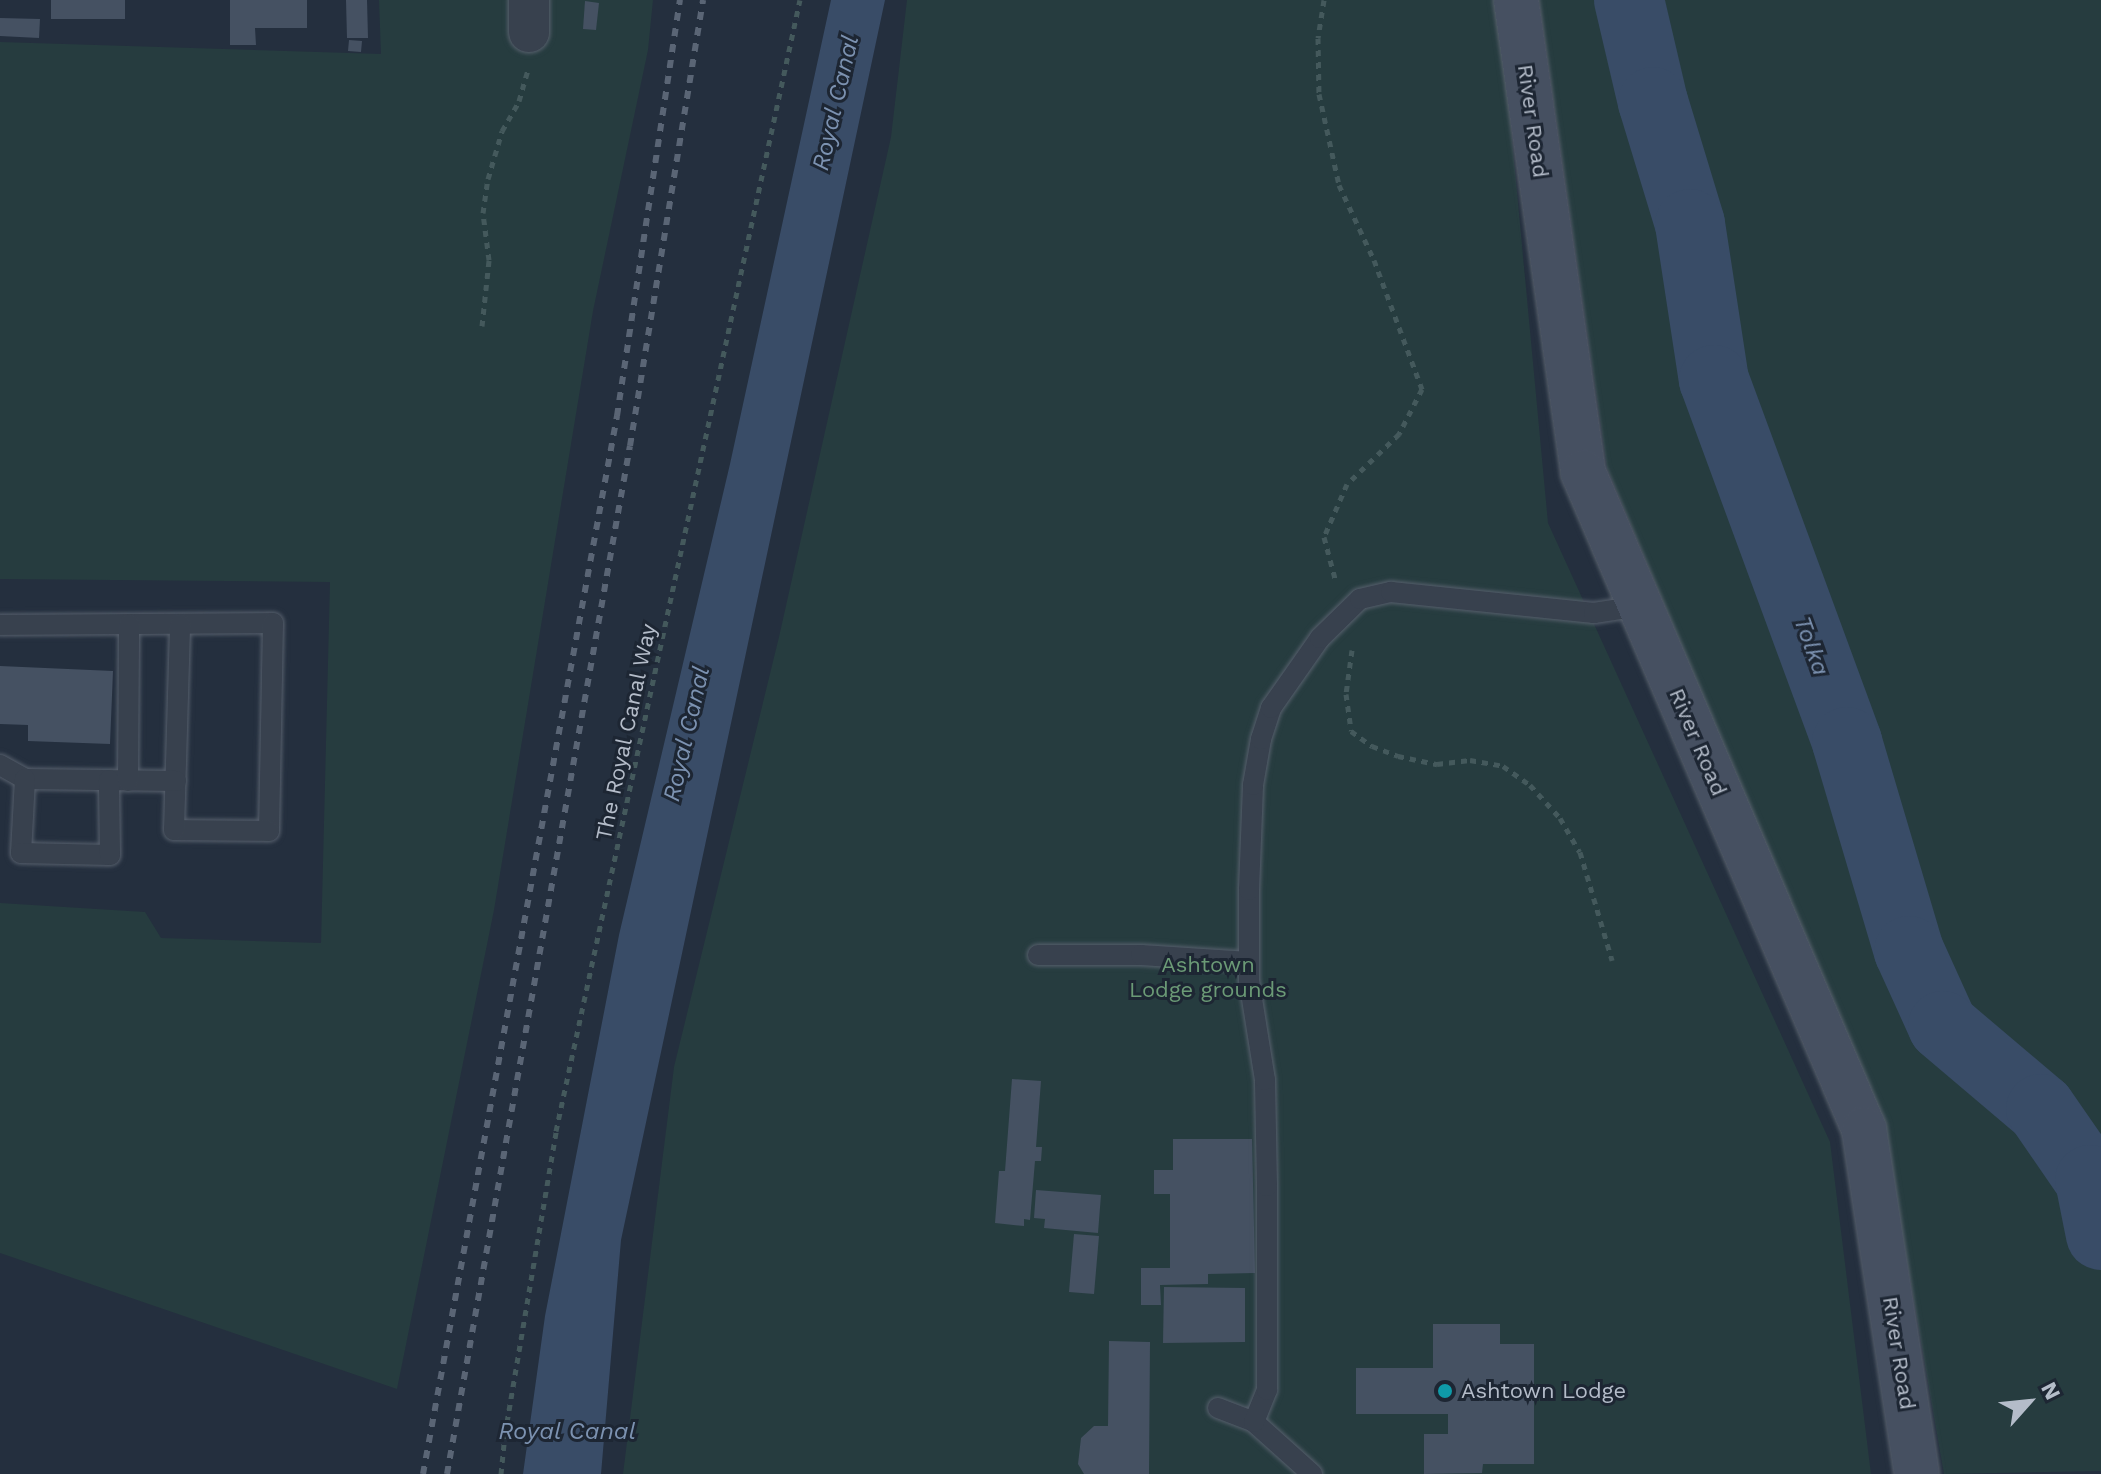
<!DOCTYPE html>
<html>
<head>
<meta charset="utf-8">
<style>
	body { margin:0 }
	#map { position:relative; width:2101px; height:1474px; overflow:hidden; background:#242f3e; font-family:"Work Sans",sans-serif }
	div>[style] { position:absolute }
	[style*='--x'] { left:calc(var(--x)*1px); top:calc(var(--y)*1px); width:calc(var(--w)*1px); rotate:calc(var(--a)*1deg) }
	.green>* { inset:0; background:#263c3f }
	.water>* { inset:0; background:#394c67 }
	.river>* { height:70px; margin:-35px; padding:0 35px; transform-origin:35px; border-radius:35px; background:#394c67 }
	.building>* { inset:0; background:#455162 }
	.path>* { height:5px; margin-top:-2.5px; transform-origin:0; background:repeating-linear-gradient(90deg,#44595c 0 6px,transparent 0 12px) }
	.roads { filter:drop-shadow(0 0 2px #565f6c) drop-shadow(0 0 2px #565f6c) }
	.service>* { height:20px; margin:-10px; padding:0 10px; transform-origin:10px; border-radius:10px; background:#38414e }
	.minor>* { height:40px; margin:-20px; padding:0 20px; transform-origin:20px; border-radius:20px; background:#38414e }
	.secondary>* { height:44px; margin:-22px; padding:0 22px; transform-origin:22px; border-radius:22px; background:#465061 }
	.rail>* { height:6px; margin-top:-3px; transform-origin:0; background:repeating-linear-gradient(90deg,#5a6575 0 8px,transparent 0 16px) }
	.dots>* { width:22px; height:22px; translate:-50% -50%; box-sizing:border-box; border:4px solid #1d2633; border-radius:50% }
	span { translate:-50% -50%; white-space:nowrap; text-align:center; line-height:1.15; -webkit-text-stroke:6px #1d2633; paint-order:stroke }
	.street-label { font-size:22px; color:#b4bcc9 }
	.park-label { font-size:22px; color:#6b9a76 }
	.poi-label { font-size:22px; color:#b4bcc9 }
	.left { translate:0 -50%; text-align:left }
	.water-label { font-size:24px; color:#7c92b1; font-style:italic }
	.north { position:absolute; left:1989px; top:1362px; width:80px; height:80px; -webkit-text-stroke:6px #1d2633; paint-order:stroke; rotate:63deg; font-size:22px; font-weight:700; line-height:32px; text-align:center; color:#b4bcc9 }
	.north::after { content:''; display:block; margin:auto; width:28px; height:36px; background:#b4bcc9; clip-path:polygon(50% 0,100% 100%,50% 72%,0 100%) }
</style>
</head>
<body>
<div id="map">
	<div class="green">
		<i style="clip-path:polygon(379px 0,653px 0,648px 50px,593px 311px,494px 910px,397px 1389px,0 1253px,0 903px,145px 912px,161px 938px,321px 943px,330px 582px,0 579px,0 42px,381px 54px)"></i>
		<i style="clip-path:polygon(907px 0,1499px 0,1548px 523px,1830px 1142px,1871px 1474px,623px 1474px,674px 1067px,779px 637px,891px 137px)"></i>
		<i style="clip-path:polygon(1539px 0,2101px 0,2101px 1471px,1944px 1474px,1884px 1129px,1607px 468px)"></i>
	</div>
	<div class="water">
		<i style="clip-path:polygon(831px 0,885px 0,621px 1240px,601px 1474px,523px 1474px,545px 1316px,619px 935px,730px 464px)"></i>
	</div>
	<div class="river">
		<i style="--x:1629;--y:0;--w:105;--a:76.8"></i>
		<i style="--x:1653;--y:102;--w:127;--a:73.1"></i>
		<i style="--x:1690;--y:224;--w:158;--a:81.3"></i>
		<i style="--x:1714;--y:380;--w:386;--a:69.8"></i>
		<i style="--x:1847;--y:742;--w:218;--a:73.5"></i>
		<i style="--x:1909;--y:951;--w:82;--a:65.6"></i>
		<i style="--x:1943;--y:1026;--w:128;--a:40.3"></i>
		<i style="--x:2041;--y:1109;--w:86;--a:55.4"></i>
		<i style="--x:2090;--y:1180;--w:56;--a:78.7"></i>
	</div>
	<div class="building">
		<i style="clip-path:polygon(51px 0,125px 0,125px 19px,51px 19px)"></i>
		<i style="clip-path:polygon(230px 0,307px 0,307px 28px,255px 28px,256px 45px,230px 45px)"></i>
		<i style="clip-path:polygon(346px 0,367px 0,368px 38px,347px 38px)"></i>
		<i style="clip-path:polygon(585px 1px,599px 3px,596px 30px,583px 29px)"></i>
		<i style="clip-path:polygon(0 18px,40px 19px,39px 38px,0 36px)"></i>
		<i style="clip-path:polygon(349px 40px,362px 41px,361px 52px,348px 51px)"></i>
		<i style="clip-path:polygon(0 666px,113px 671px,110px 744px,28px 741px,28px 725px,0 724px)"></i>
		<i style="clip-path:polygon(1012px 1079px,1041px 1081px,1036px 1147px,1042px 1147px,1041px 1161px,1035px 1161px,1030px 1220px,1024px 1219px,1024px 1226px,995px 1223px,999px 1171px,1005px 1171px)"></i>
		<i style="clip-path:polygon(1173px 1139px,1252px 1139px,1255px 1273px,1208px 1274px,1208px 1284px,1160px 1285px,1161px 1305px,1141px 1305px,1141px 1268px,1170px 1268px,1170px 1194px,1154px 1194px,1154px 1170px,1173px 1170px)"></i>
		<i style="clip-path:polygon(1036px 1190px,1101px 1195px,1098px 1233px,1044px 1228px,1045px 1219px,1034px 1218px)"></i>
		<i style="clip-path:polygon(1074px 1234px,1099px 1236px,1094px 1294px,1069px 1292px)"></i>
		<i style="clip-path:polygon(1164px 1287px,1245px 1288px,1245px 1342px,1163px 1343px)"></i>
		<i style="clip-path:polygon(1433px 1324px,1500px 1324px,1500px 1344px,1534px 1344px,1534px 1464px,1483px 1464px,1482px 1473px,1424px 1474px,1424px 1434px,1448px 1434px,1448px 1414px,1356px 1414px,1356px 1368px,1433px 1368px)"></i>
		<i style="clip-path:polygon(1109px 1341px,1150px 1342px,1149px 1474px,1084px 1474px,1078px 1464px,1081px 1438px,1094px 1426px,1108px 1426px)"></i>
	</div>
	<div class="path">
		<i style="--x:1324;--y:0;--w:38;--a:99"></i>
		<i style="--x:1318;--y:38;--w:56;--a:89"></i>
		<i style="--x:1319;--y:94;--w:93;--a:77.6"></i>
		<i style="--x:1339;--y:185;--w:83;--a:65"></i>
		<i style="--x:1374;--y:260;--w:138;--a:69.6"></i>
		<i style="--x:1422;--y:389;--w:51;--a:117.1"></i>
		<i style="--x:1399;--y:434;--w:72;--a:136.1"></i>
		<i style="--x:1347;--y:484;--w:58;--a:113.5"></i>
		<i style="--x:1324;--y:537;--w:47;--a:75.1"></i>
		<i style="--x:482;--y:326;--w:66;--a:-83.9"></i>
		<i style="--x:489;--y:260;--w:47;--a:-97.3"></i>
		<i style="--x:483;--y:213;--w:34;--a:-82"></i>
		<i style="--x:488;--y:179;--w:50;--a:-73.7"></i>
		<i style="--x:502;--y:131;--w:34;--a:-60"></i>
		<i style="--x:519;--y:101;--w:33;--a:-74"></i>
		<i style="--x:1352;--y:650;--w:44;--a:97.8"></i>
		<i style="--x:1346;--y:694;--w:37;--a:82"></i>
		<i style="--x:1351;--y:731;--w:26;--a:36"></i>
		<i style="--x:1372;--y:746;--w:28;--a:21"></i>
		<i style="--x:1398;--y:756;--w:40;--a:12"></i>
		<i style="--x:1437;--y:764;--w:33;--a:-7"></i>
		<i style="--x:1470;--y:760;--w:34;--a:10"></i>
		<i style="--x:1503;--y:766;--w:33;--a:35"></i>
		<i style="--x:1530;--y:785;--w:45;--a:47.7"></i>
		<i style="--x:1560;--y:818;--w:39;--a:60"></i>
		<i style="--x:1580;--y:852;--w:113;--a:73.5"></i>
		<i style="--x:501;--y:1474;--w:40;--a:-84.3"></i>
		<i style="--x:505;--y:1434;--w:307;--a:-80.4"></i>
		<i style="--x:556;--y:1131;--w:1157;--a:-77.83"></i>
	</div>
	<div class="roads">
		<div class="service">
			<i style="--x:0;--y:625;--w:273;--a:-0.4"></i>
			<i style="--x:273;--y:623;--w:208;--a:91.1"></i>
			<i style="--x:269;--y:831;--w:95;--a:-179.4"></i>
			<i style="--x:174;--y:830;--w:206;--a:-88.3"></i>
			<i style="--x:0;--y:765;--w:29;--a:29"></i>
			<i style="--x:25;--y:779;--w:151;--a:0.8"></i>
			<i style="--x:25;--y:779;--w:74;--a:93.1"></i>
			<i style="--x:21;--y:853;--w:89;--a:1.3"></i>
			<i style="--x:110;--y:855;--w:75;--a:-90.8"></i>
			<i style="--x:128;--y:781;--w:157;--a:-89.6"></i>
			<i style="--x:1038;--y:955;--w:103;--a:0"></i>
			<i style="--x:1141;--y:955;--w:108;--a:3.7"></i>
			<i style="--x:1218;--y:1408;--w:39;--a:21"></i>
			<i style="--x:1254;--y:1422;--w:78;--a:41.9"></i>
			<i style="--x:1254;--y:1422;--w:35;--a:-68"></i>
			<i style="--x:1267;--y:1390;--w:204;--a:-90"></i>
			<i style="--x:1267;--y:1186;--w:106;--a:-91.1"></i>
			<i style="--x:1265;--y:1080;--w:101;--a:-99.1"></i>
			<i style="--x:1249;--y:980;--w:90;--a:-90"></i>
			<i style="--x:1249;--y:890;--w:105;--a:-87.8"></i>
			<i style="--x:1253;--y:785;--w:47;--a:-80.1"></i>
			<i style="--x:1261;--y:739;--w:33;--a:-72"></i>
			<i style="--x:1271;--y:708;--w:85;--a:-55"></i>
			<i style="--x:1320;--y:638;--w:56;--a:-44.3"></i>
			<i style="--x:1360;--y:599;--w:32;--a:-13"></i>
			<i style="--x:1391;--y:592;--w:204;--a:5.9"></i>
			<i style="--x:1594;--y:613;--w:47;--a:-8.7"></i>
		</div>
		<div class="minor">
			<i style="--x:529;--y:32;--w:32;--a:-90"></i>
		</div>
		<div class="secondary">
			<i style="--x:1516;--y:0;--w:477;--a:81.9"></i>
			<i style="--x:1583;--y:472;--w:715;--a:66.84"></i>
			<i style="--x:1864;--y:1129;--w:349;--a:81.3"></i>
		</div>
	</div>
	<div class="rail">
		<i style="--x:423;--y:1474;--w:1076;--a:-79.61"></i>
		<i style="--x:617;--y:416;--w:421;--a:-81.4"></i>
		<i style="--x:447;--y:1474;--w:1044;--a:-79.91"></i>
		<i style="--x:630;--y:446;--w:452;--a:-80.7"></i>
	</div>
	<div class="dots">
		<i style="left:1445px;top:1391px;background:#0f9aa8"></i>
	</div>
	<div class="street-label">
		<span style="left:1533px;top:121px;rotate:82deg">River Road</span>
		<span style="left:626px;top:732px;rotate:-78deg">The Royal Canal Way</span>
		<span style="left:1698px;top:742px;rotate:67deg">River Road</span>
		<span style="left:1899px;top:1353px;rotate:81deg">River Road</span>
	</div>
	<div class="park-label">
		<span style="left:1208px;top:977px">Ashtown<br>Lodge grounds</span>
	</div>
	<div class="poi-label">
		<span class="left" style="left:1461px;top:1391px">Ashtown Lodge</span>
	</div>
	<div class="water-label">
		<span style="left:836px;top:103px;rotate:-77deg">Royal Canal</span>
		<span style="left:1811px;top:646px;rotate:70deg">Tolka</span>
		<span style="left:687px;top:734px;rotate:-77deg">Royal Canal</span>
		<span style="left:567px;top:1432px">Royal Canal</span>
	</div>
	<div class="north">N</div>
</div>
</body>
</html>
